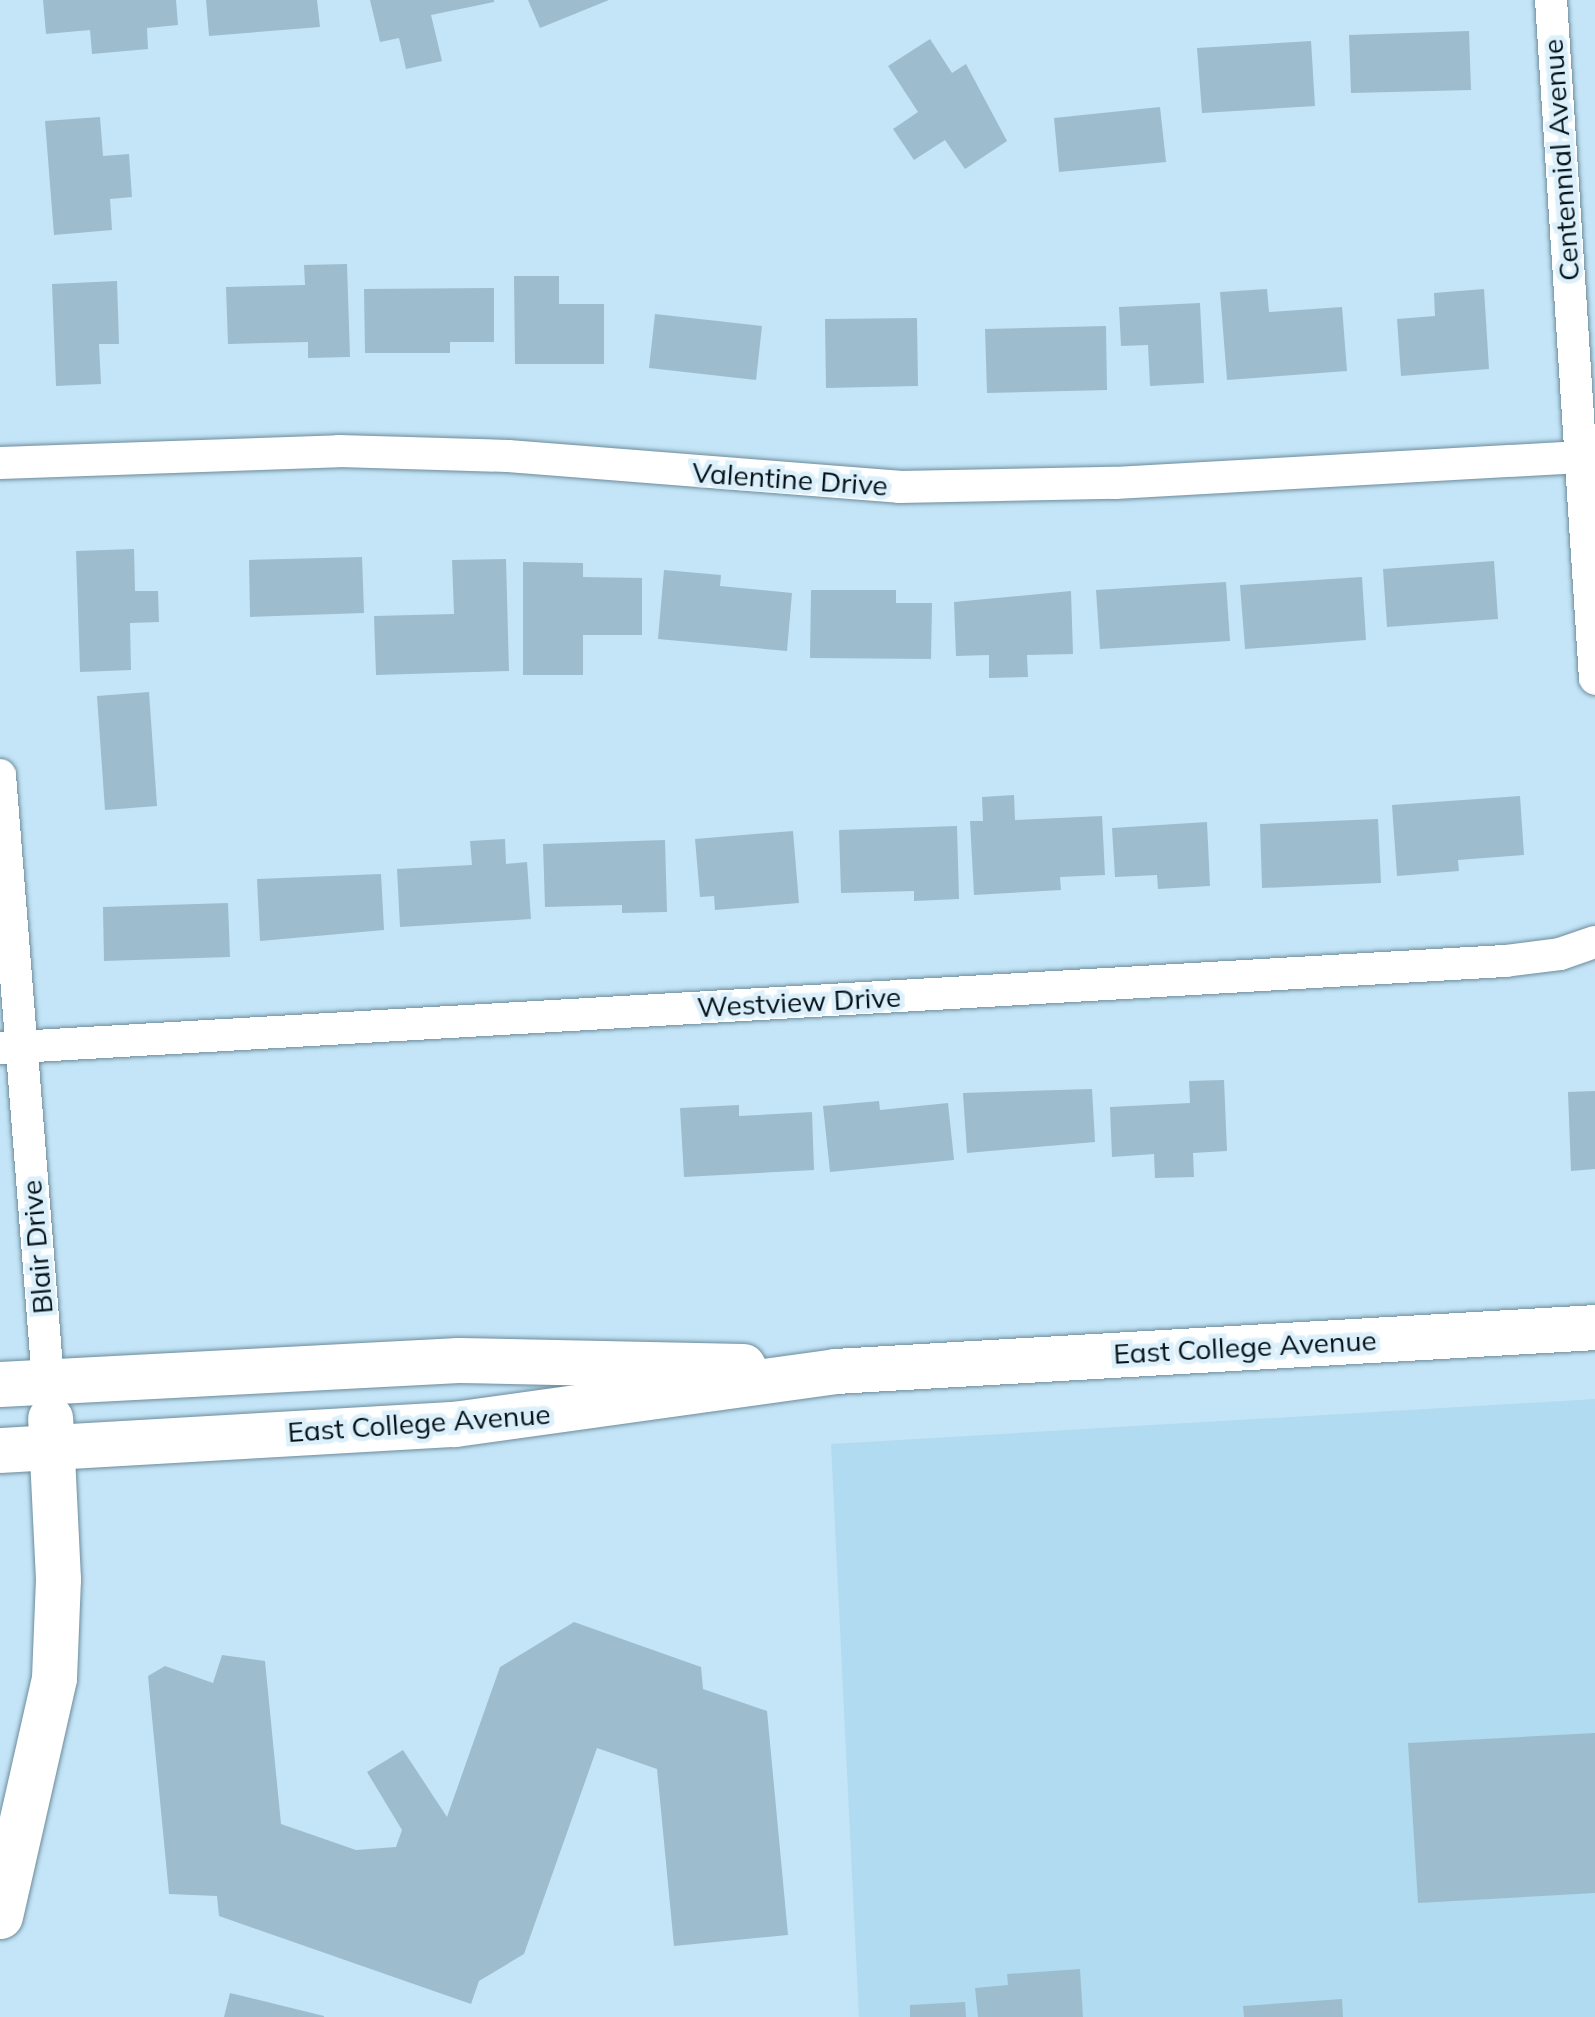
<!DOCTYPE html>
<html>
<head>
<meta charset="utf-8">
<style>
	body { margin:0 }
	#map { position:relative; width:1595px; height:2017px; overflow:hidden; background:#c4e5f7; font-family:Mulish,sans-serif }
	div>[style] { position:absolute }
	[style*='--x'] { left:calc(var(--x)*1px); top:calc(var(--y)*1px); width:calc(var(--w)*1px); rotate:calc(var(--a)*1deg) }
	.built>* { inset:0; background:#b1dbf0 }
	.building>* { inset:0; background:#9dbdce }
	.roads { filter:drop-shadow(0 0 2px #6d8c9c) drop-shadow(0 0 2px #6d8c9c) }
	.street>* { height:32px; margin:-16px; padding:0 16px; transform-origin:16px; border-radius:16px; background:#fff }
	.secondary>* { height:45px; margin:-22.5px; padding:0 22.5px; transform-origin:22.5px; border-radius:22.5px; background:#fff }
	span { translate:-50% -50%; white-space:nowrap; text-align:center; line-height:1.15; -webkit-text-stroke:9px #dcf0fb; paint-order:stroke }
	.street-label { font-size:28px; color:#051117 }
</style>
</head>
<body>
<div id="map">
	<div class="built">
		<i style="clip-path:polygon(1595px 1399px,1595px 2017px,859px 2017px,831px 1444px)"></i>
	</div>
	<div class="building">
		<i style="clip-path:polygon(43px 0,176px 0,178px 25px,147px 28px,148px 49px,92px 54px,90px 30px,46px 34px)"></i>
		<i style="clip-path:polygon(206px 0,317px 0,320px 27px,209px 36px)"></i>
		<i style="clip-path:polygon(370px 0,494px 0,494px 2px,431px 15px,442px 61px,406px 69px,399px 38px,380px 42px)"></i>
		<i style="clip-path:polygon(528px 0,609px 0,540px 28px)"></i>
		<i style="clip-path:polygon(1469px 31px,1471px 90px,1351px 93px,1349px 35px)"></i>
		<i style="clip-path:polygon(930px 39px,952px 73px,966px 64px,1007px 141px,965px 169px,945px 140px,914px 160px,893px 129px,918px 112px,888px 66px)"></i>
		<i style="clip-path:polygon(1311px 41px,1315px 106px,1202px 113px,1197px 48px)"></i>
		<i style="clip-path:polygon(1160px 107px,1166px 162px,1059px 172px,1054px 118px)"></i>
		<i style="clip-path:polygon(100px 117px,103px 156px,129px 154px,132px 197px,110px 199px,112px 230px,54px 235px,45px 121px)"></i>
		<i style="clip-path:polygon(347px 264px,350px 357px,308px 358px,308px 342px,228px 344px,226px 287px,305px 285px,304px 265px)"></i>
		<i style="clip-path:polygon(514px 276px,559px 276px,559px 304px,604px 304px,604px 364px,515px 364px)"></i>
		<i style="clip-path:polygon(117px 281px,119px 344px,99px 344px,101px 384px,56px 386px,52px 284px)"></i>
		<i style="clip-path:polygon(494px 288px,494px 342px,450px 342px,450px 353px,365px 353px,364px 289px)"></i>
		<i style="clip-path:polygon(1267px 289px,1269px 312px,1342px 307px,1347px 371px,1227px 380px,1220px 292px)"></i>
		<i style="clip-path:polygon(1484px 289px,1489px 369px,1401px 376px,1397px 319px,1435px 316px,1434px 293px)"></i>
		<i style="clip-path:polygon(1200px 303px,1204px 383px,1150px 386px,1148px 345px,1121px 346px,1119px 307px)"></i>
		<i style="clip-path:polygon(655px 314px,762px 326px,756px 380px,649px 368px)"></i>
		<i style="clip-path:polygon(917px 318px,918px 386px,826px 388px,825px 319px)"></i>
		<i style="clip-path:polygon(1106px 326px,1107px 390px,987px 393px,985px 329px)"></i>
		<i style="clip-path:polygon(134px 549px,135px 591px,158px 591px,159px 622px,130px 623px,131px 670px,80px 672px,76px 551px)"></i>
		<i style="clip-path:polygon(362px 557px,364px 613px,250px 617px,249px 560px)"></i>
		<i style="clip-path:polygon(506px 559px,509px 671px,376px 675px,374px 616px,454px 614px,452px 560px)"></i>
		<i style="clip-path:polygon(1494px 561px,1498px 619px,1387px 627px,1383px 569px)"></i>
		<i style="clip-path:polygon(523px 562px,583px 563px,583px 577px,642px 578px,642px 635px,583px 635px,583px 675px,523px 675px)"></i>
		<i style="clip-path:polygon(664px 570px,721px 575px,720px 586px,792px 593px,787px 651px,658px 639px)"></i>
		<i style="clip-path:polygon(1362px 577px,1366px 640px,1245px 649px,1240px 585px)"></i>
		<i style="clip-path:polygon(1226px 582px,1230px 641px,1100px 649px,1096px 590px)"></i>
		<i style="clip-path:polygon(811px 590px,896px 590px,896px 603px,932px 603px,931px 659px,810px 658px)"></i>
		<i style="clip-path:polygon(1071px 591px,1073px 654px,1027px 655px,1028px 677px,989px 678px,989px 655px,956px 656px,954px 602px)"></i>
		<i style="clip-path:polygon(149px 692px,157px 806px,105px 810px,97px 696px)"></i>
		<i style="clip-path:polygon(1014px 795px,1015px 820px,1102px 816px,1105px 875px,1060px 877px,1061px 890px,974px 895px,970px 821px,983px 821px,982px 797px)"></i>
		<i style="clip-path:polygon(1520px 796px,1524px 855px,1458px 860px,1459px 871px,1397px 876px,1392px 805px)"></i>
		<i style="clip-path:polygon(1378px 819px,1381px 883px,1262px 888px,1260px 824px)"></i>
		<i style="clip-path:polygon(1207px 822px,1210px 886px,1158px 889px,1157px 875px,1115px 877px,1112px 828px)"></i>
		<i style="clip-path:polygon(957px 826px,959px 899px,914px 901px,914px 891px,841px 893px,839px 830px)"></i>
		<i style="clip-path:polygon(793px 831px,799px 903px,715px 910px,714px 896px,700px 897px,695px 839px)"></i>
		<i style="clip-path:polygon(505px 839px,506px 864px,527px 862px,531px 919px,400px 927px,397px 869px,472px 865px,470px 841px)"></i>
		<i style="clip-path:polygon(665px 840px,667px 912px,622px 913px,622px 905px,545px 907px,543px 844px)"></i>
		<i style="clip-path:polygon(381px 874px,384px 930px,260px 941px,257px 879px)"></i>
		<i style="clip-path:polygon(228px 903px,230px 957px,104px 961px,103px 907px)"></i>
		<i style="clip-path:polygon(1224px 1080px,1227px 1151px,1193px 1153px,1194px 1177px,1155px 1178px,1154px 1154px,1112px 1157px,1110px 1107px,1190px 1103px,1189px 1081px)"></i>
		<i style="clip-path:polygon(1092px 1089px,1095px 1142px,967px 1153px,963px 1093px)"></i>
		<i style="clip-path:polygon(1595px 1091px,1595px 1169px,1571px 1171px,1568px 1092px)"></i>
		<i style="clip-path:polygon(879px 1101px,880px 1110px,948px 1103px,954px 1160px,830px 1172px,823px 1106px)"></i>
		<i style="clip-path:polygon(739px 1105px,739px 1116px,812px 1112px,814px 1170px,684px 1177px,680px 1108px)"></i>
		<i style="clip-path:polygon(574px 1622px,701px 1667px,703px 1689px,767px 1711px,788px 1935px,674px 1946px,657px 1769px,597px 1748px,524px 1954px,479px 1981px,471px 2004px,219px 1916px,217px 1896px,169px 1894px,148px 1676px,165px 1666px,213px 1683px,222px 1655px,265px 1661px,281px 1824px,356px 1850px,396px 1847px,402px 1830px,367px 1772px,403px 1750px,447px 1817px,500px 1667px)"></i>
		<i style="clip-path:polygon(1595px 1733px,1595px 1893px,1418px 1903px,1408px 1743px)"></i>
		<i style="clip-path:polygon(1080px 1969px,1083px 2017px,978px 2017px,975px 1988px,1008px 1985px,1007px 1974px)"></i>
		<i style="clip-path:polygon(230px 1993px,324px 2016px,324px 2017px,224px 2017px)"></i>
		<i style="clip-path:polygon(1342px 1999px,1343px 2017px,1244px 2017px,1243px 2006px)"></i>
		<i style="clip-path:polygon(965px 2002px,966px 2017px,910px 2017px,910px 2005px)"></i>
	</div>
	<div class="roads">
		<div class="street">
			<i style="--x:1551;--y:0;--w:680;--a:86.29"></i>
			<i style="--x:0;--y:463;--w:339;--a:-2"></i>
			<i style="--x:339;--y:451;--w:169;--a:1.7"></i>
			<i style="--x:508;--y:456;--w:392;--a:4.5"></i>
			<i style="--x:899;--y:487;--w:216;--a:-1.1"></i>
			<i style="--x:1115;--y:483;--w:467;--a:-3.2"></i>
			<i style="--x:0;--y:775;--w:608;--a:85.47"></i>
			<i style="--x:0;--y:1048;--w:1508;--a:-3.31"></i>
			<i style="--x:1505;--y:961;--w:55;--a:-7.3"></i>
			<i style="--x:1560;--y:954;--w:37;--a:-19"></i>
		</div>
		<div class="secondary">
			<i style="--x:0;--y:1384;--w:459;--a:-3"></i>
			<i style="--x:458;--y:1360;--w:285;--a:1.2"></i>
			<i style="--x:0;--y:1450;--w:455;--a:-3.3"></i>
			<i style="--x:454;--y:1424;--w:385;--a:-7.9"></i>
			<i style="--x:835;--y:1371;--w:761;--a:-3.31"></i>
			<i style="--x:0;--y:1916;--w:244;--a:-77.2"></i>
			<i style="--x:54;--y:1678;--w:99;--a:-87.7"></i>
			<i style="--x:58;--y:1579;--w:161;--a:-92.8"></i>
		</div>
	</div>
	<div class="street-label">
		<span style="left:1561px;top:160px;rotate:-94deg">Centennial Avenue</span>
		<span style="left:790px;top:479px;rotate:4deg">Valentine Drive</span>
		<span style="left:799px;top:1002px;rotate:-3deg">Westview Drive</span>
		<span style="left:37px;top:1247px;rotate:-95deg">Blair Drive</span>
		<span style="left:1245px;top:1347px;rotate:-3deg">East College Avenue</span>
		<span style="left:419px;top:1423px;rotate:-4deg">East College Avenue</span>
	</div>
</div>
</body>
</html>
